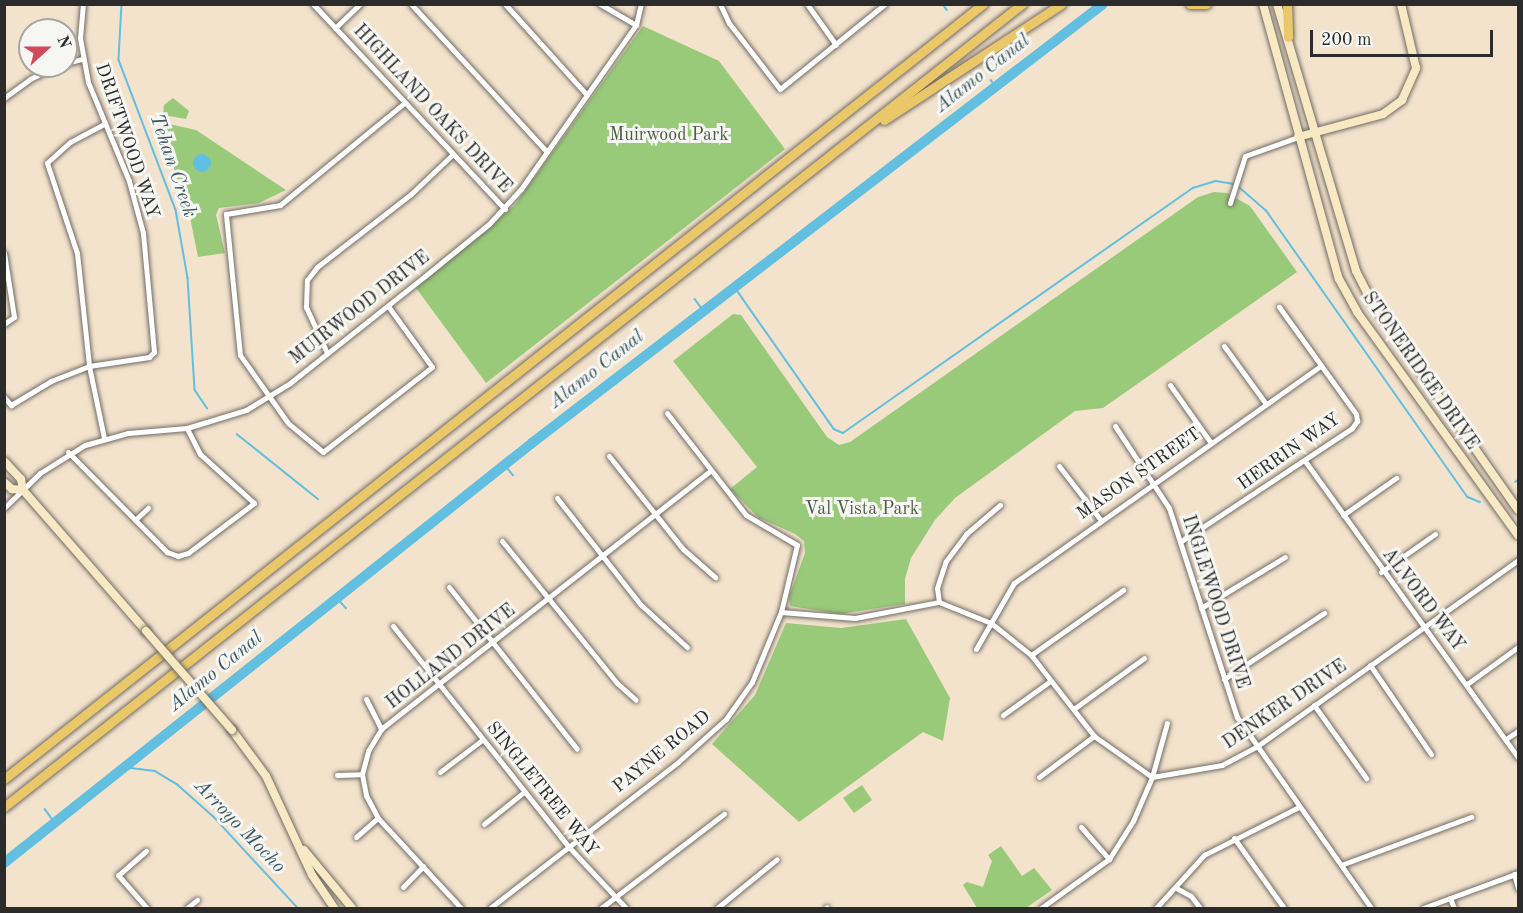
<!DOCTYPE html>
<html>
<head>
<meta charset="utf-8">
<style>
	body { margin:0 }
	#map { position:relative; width:1523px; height:913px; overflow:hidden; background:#f3e3cd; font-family:"Old Standard TT",serif }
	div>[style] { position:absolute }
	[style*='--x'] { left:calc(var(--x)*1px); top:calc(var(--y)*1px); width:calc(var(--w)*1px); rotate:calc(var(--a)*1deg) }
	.green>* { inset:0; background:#99ca7a }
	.water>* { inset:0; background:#62bfe0 }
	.round { border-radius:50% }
	.stream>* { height:1.5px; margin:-0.75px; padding:0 0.75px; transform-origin:0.75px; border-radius:0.75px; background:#62bfe0 }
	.river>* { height:10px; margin:-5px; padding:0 5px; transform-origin:5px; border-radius:5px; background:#62bfe0 }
	.roads { filter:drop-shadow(0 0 2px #716b64) drop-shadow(0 0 2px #716b64) }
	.street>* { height:5px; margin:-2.5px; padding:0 2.5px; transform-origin:2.5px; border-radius:2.5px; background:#fff }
	.secondary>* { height:8px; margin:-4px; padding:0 4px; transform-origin:4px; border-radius:4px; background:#f7e9c3 }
	.highway>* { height:9px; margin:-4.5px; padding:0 4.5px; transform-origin:4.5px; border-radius:4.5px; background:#eac769 }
	.bridges { filter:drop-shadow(0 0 2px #716b64) drop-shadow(0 0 2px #716b64) }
	.secondary-bridge>* { height:8px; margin:-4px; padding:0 4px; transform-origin:4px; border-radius:4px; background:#f7e9c3 }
	span { translate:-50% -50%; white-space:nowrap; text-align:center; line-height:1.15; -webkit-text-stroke:6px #f6f6f2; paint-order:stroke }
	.street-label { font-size:18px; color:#2b2b2b }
	.park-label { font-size:18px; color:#4c5b43 }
	.water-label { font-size:20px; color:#3c5761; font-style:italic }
	.frame { position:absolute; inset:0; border:6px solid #2b2b2b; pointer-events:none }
	.north { position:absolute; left:18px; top:18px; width:60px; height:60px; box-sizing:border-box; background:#f6f6f2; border:2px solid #a5a5a2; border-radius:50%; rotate:69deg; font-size:16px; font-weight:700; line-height:24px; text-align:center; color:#2b2b2b }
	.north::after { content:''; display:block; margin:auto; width:21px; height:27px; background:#d1495b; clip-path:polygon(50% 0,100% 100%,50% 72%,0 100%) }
	.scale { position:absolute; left:1310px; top:30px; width:183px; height:27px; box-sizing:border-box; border:3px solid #2b2b2b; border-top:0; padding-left:8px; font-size:18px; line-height:21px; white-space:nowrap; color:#2b2b2b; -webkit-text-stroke:4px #f6f6f2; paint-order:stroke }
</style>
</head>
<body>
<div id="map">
	<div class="green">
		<i style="clip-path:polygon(643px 26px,719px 61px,785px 149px,486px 383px,416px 288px,514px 206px)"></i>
		<i style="clip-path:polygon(173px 98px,189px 111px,186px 119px,163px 115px,164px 105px)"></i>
		<i style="clip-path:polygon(169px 124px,196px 130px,286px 190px,259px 203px,219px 208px,216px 215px,225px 253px,198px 257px,189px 212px,160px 129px)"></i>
		<i style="clip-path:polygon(1214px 192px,1227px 193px,1250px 206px,1297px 272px,1103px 408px,1075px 411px,955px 498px,935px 520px,911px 558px,905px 579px,905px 604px,840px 614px,790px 606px,789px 597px,805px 553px,804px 541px,795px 534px,759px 518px,730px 489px,757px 467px,673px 361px,733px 314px,741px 315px,827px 437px,839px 445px,850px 442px,1198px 197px)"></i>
		<i style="clip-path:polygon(906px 619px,950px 698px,943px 741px,923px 732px,799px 822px,712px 744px,755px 695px,786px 623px,841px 628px)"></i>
		<i style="clip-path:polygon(862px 785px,872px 800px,854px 813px,843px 798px)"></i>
		<i style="clip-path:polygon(1001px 846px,1022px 876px,1034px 868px,1052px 890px,1026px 908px,977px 908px,963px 885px,967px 882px,983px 887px,992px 861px,988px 855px)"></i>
	</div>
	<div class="water">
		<i class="round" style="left:193px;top:154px;width:18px;height:18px"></i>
	</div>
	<div class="stream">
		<i style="--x:122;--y:4;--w:56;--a:93.1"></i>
		<i style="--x:119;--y:60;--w:160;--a:69.2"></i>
		<i style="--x:176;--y:210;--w:69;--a:80"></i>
		<i style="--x:188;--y:278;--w:112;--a:86.4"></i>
		<i style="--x:195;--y:390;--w:22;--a:56"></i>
		<i style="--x:943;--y:4;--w:7;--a:56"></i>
		<i style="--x:991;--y:80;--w:9;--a:54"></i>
		<i style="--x:1238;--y:186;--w:37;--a:41"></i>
		<i style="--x:1266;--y:210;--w:351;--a:54.9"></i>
		<i style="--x:1468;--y:497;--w:13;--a:23"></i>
		<i style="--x:734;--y:286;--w:174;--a:55"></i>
		<i style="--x:834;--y:429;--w:10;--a:24"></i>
		<i style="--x:843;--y:433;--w:427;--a:-35"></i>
		<i style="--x:1193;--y:188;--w:24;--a:-17"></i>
		<i style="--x:1216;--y:181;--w:18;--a:9"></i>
		<i style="--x:695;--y:299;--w:14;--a:54"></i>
		<i style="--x:237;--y:434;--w:104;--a:38.7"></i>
		<i style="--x:505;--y:465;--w:13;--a:51"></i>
		<i style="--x:1515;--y:482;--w:4;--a:-34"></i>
		<i style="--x:338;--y:599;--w:12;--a:48"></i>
		<i style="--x:119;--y:772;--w:13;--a:-18"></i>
		<i style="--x:131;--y:768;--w:24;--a:7"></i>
		<i style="--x:155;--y:771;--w:26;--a:31"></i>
		<i style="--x:177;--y:784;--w:50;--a:41.7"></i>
		<i style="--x:214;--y:817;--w:124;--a:47.3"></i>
		<i style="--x:45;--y:809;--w:17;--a:54"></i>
	</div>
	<div class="river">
		<i style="--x:4;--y:863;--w:675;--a:-38.5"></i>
		<i style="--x:532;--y:443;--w:720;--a:-37.55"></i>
	</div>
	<div class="roads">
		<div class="street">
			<i style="--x:313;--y:4;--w:281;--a:46.9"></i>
			<i style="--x:411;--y:4;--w:201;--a:47.4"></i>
			<i style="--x:505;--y:4;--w:122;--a:48"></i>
			<i style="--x:600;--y:4;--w:42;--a:30.3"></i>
			<i style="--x:720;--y:4;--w:21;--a:65"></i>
			<i style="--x:729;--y:23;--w:83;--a:52.3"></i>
			<i style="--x:780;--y:89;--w:135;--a:-39"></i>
			<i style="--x:807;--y:4;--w:50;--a:54.7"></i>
			<i style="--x:335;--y:28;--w:35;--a:-44"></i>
			<i style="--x:66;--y:63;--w:16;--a:-14"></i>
			<i style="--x:4;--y:98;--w:32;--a:-36"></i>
			<i style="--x:30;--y:79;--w:29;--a:-27"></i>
			<i style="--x:104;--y:124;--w:38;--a:152"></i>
			<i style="--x:70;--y:142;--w:31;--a:138"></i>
			<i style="--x:47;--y:163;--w:95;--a:71.6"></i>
			<i style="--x:77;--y:253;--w:114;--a:83.9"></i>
			<i style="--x:89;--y:366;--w:74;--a:78.2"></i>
			<i style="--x:1230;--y:203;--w:49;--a:-72.3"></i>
			<i style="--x:1245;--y:156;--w:56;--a:-19.7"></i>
			<i style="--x:4;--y:253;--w:65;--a:81.1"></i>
			<i style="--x:14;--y:317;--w:12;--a:145"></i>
			<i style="--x:388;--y:306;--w:75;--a:54.2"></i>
			<i style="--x:432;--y:367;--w:138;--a:142.1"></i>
			<i style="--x:323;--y:452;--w:45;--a:-140.4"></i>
			<i style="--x:288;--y:423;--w:83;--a:-125.2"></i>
			<i style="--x:240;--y:355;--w:142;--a:-95.7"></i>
			<i style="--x:226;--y:214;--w:55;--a:-9.5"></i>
			<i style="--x:280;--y:205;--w:161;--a:-39.4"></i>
			<i style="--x:1224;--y:346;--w:72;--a:54.1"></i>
			<i style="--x:327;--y:353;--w:51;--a:-114.5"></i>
			<i style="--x:306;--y:307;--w:27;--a:-88"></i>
			<i style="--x:307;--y:280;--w:16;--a:-52"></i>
			<i style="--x:317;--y:267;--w:119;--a:-37.8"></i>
			<i style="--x:411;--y:194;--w:58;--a:-43.6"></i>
			<i style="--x:1170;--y:385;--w:71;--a:54.7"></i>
			<i style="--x:4;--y:397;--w:11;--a:49"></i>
			<i style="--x:11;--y:405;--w:47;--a:-31"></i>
			<i style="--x:51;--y:381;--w:41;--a:-21.5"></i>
			<i style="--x:89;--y:366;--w:61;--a:-8.5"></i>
			<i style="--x:149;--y:357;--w:7;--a:-45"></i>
			<i style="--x:154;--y:352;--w:120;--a:-95.3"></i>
			<i style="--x:143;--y:233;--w:54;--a:-105.1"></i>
			<i style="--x:129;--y:181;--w:107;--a:-112.5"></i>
			<i style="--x:88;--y:82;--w:45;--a:-100.3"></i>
			<i style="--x:80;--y:38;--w:34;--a:-85"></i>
			<i style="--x:1115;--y:426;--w:98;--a:56.6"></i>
			<i style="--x:1169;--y:508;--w:220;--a:72"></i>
			<i style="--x:1237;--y:717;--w:233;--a:54.9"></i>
			<i style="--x:68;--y:452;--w:141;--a:45.3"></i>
			<i style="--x:167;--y:552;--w:12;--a:20"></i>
			<i style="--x:178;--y:556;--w:10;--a:-17"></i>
			<i style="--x:188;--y:553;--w:83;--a:-37.1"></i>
			<i style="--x:254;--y:503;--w:73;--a:-137.8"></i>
			<i style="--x:200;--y:454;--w:29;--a:-117"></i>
			<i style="--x:609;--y:456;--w:119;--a:51.5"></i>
			<i style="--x:683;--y:549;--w:43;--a:41.2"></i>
			<i style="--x:1305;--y:461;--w:365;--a:54.3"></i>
			<i style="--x:1059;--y:466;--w:67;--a:52.3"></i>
			<i style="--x:557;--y:498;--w:135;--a:51.9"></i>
			<i style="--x:640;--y:604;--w:64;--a:42.5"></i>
			<i style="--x:4;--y:508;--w:50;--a:-44.2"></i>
			<i style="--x:40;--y:473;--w:53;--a:-31.9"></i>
			<i style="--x:85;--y:445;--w:45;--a:-15.6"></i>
			<i style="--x:128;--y:433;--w:59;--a:-4.8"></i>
			<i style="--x:187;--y:428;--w:62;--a:-17"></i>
			<i style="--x:246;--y:410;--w:52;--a:-31.5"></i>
			<i style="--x:290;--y:383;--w:172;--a:-38.4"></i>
			<i style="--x:425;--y:276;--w:82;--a:-39.1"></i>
			<i style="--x:489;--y:224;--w:47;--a:-47.6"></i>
			<i style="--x:521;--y:189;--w:200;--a:-55"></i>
			<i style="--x:636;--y:25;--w:22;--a:-77"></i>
			<i style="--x:1343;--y:515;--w:65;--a:-34.9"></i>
			<i style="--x:135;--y:520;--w:18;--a:-43"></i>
			<i style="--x:502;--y:541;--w:183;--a:51"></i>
			<i style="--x:617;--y:683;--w:25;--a:42"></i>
			<i style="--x:1180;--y:542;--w:206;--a:-33.5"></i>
			<i style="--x:1352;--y:428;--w:9;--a:-54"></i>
			<i style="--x:1357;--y:421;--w:7;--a:-98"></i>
			<i style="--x:1356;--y:414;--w:132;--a:-125.7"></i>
			<i style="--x:1381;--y:572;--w:66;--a:-35.1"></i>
			<i style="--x:449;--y:587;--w:206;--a:51.7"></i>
			<i style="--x:939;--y:602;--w:14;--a:-98"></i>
			<i style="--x:937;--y:588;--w:28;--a:-72"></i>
			<i style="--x:946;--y:561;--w:34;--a:-53"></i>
			<i style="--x:966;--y:534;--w:45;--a:-40.5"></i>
			<i style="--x:1201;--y:608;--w:98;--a:-31.3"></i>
			<i style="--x:781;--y:612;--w:74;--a:4.6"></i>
			<i style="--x:855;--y:618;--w:86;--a:-10.8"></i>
			<i style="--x:939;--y:602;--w:56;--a:22"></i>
			<i style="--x:991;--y:623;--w:51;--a:38.7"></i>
			<i style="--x:1031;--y:655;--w:103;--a:52.1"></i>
			<i style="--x:1094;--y:736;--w:71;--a:35.3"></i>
			<i style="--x:1152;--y:777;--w:71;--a:-9.7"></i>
			<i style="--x:1222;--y:765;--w:38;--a:-28"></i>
			<i style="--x:1256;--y:747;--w:322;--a:-35.5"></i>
			<i style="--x:393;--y:626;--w:281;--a:51.5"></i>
			<i style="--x:568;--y:846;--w:85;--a:46.9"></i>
			<i style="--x:976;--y:649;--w:76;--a:-60.1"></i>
			<i style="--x:1014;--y:583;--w:376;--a:-35.3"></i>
			<i style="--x:1031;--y:655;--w:113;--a:-35.2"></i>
			<i style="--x:1370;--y:665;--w:108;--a:55.6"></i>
			<i style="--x:1224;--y:679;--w:120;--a:-33.4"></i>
			<i style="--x:1467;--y:684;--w:63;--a:-36"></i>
			<i style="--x:366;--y:699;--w:34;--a:63"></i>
			<i style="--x:1314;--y:705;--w:90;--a:54.5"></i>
			<i style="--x:1075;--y:708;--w:85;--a:-35.9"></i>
			<i style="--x:1003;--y:715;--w:57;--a:-35.7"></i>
			<i style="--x:1506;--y:739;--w:14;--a:-34"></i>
			<i style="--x:440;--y:772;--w:53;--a:-37.3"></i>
			<i style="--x:337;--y:775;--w:25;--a:-2"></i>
			<i style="--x:1039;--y:777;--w:69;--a:-36.7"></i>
			<i style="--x:484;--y:824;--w:51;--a:-38.7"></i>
			<i style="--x:1081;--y:827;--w:43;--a:48.8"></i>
			<i style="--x:356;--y:837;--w:29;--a:-41"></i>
			<i style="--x:1234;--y:838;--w:86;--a:54.5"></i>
			<i style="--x:146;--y:851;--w:37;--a:139"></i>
			<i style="--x:118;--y:875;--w:44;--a:48.7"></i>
			<i style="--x:1341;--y:865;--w:139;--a:-20.3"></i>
			<i style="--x:1514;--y:874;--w:15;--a:74"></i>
			<i style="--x:403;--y:887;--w:29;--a:-46"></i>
			<i style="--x:1176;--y:888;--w:17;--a:28"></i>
			<i style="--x:1191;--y:896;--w:15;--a:53"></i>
			<i style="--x:1450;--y:898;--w:11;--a:68"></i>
			<i style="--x:187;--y:908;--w:13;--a:-39"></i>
			<i style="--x:461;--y:908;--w:122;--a:-132.7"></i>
			<i style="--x:378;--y:818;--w:26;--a:-118"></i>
			<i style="--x:366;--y:795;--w:21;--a:-101"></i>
			<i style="--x:362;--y:774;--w:24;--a:-75"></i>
			<i style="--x:368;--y:751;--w:26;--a:-59"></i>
			<i style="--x:381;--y:729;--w:418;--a:-38.1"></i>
			<i style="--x:490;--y:908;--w:238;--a:-37.8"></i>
			<i style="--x:678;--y:762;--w:64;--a:-41.9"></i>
			<i style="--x:726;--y:719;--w:45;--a:-54.9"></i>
			<i style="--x:752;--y:682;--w:76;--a:-67.5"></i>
			<i style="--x:781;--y:612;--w:69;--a:-76.6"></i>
			<i style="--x:797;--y:545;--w:59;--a:-149.5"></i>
			<i style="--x:746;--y:515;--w:129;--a:-127.8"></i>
			<i style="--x:601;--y:908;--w:155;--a:-37.4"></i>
			<i style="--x:717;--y:908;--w:77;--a:-39.2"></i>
			<i style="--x:826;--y:908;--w:1;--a:-45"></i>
			<i style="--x:1041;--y:908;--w:84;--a:-35.8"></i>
			<i style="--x:1109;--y:859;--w:45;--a:-57.7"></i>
			<i style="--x:1133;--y:821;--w:48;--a:-66.6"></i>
			<i style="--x:1152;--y:777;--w:56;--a:-74.5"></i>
			<i style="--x:1156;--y:908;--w:72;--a:-47.8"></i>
			<i style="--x:1204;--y:855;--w:106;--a:-26.8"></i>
			<i style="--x:1423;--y:908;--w:101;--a:-20.2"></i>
		</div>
		<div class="secondary">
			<i style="--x:1263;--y:4;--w:285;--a:74.6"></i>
			<i style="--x:1339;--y:279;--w:38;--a:61"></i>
			<i style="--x:1357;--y:312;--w:275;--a:54.2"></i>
			<i style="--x:1277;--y:4;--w:278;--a:73.5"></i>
			<i style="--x:1356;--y:271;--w:33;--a:63"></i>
			<i style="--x:1371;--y:300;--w:256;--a:55"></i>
			<i style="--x:1298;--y:137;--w:88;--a:-15.1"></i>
			<i style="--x:1383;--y:114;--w:24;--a:-36"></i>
			<i style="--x:1402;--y:100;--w:35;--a:-66"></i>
			<i style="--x:1416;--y:68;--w:66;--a:-103.2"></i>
			<i style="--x:4;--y:461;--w:25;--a:47"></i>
			<i style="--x:21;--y:479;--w:11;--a:80"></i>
			<i style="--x:23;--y:490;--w:187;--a:48.9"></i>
			<i style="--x:4;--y:482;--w:11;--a:41"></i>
			<i style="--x:12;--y:489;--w:11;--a:5"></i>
			<i style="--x:232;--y:730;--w:57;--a:53.5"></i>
			<i style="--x:266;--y:776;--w:109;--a:65.1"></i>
			<i style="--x:312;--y:875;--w:40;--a:56"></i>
			<i style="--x:304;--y:850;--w:75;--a:50.4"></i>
		</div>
		<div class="highway">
			<i style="--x:1190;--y:4;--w:16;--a:0"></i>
			<i style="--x:1287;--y:4;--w:33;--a:88"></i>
			<i style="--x:884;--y:120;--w:212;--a:-33.2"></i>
			<i style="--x:4;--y:779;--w:1249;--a:-38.37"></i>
			<i style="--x:4;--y:807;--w:1297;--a:-38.27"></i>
		</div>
	</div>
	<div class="bridges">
		<div class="secondary-bridge">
			<i style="--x:146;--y:631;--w:131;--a:49"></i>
		</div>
	</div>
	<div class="street-label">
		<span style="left:432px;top:109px;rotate:47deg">HIGHLAND OAKS DRIVE</span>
		<span style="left:127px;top:141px;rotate:71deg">DRIFTWOOD WAY</span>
		<span style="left:360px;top:308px;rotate:-38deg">MUIRWOOD DRIVE</span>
		<span style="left:1420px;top:371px;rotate:55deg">STONERIDGE DRIVE</span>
		<span style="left:1289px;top:452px;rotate:-35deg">HERRIN WAY</span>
		<span style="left:1139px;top:474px;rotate:-35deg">MASON STREET</span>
		<span style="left:1423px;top:600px;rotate:53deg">ALVORD WAY</span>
		<span style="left:1215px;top:602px;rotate:72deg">INGLEWOOD DRIVE</span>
		<span style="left:451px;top:657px;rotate:-38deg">HOLLAND DRIVE</span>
		<span style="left:1285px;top:705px;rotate:-34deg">DENKER DRIVE</span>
		<span style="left:662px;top:752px;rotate:-39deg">PAYNE ROAD</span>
		<span style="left:542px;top:789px;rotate:51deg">SINGLETREE WAY</span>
	</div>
	<div class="park-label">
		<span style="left:669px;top:135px">Muirwood Park</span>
		<span style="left:862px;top:509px">Val Vista Park</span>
	</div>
	<div class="water-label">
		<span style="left:983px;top:74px;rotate:-38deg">Alamo Canal</span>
		<span style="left:172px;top:166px;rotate:71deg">Tehan Creek</span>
		<span style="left:597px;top:370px;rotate:-38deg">Alamo Canal</span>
		<span style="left:216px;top:672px;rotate:-39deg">Alamo Canal</span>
		<span style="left:239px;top:827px;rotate:46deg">Arroyo Mocho</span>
	</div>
	<div class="frame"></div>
	<div class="north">N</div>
	<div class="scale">200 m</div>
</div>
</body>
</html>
